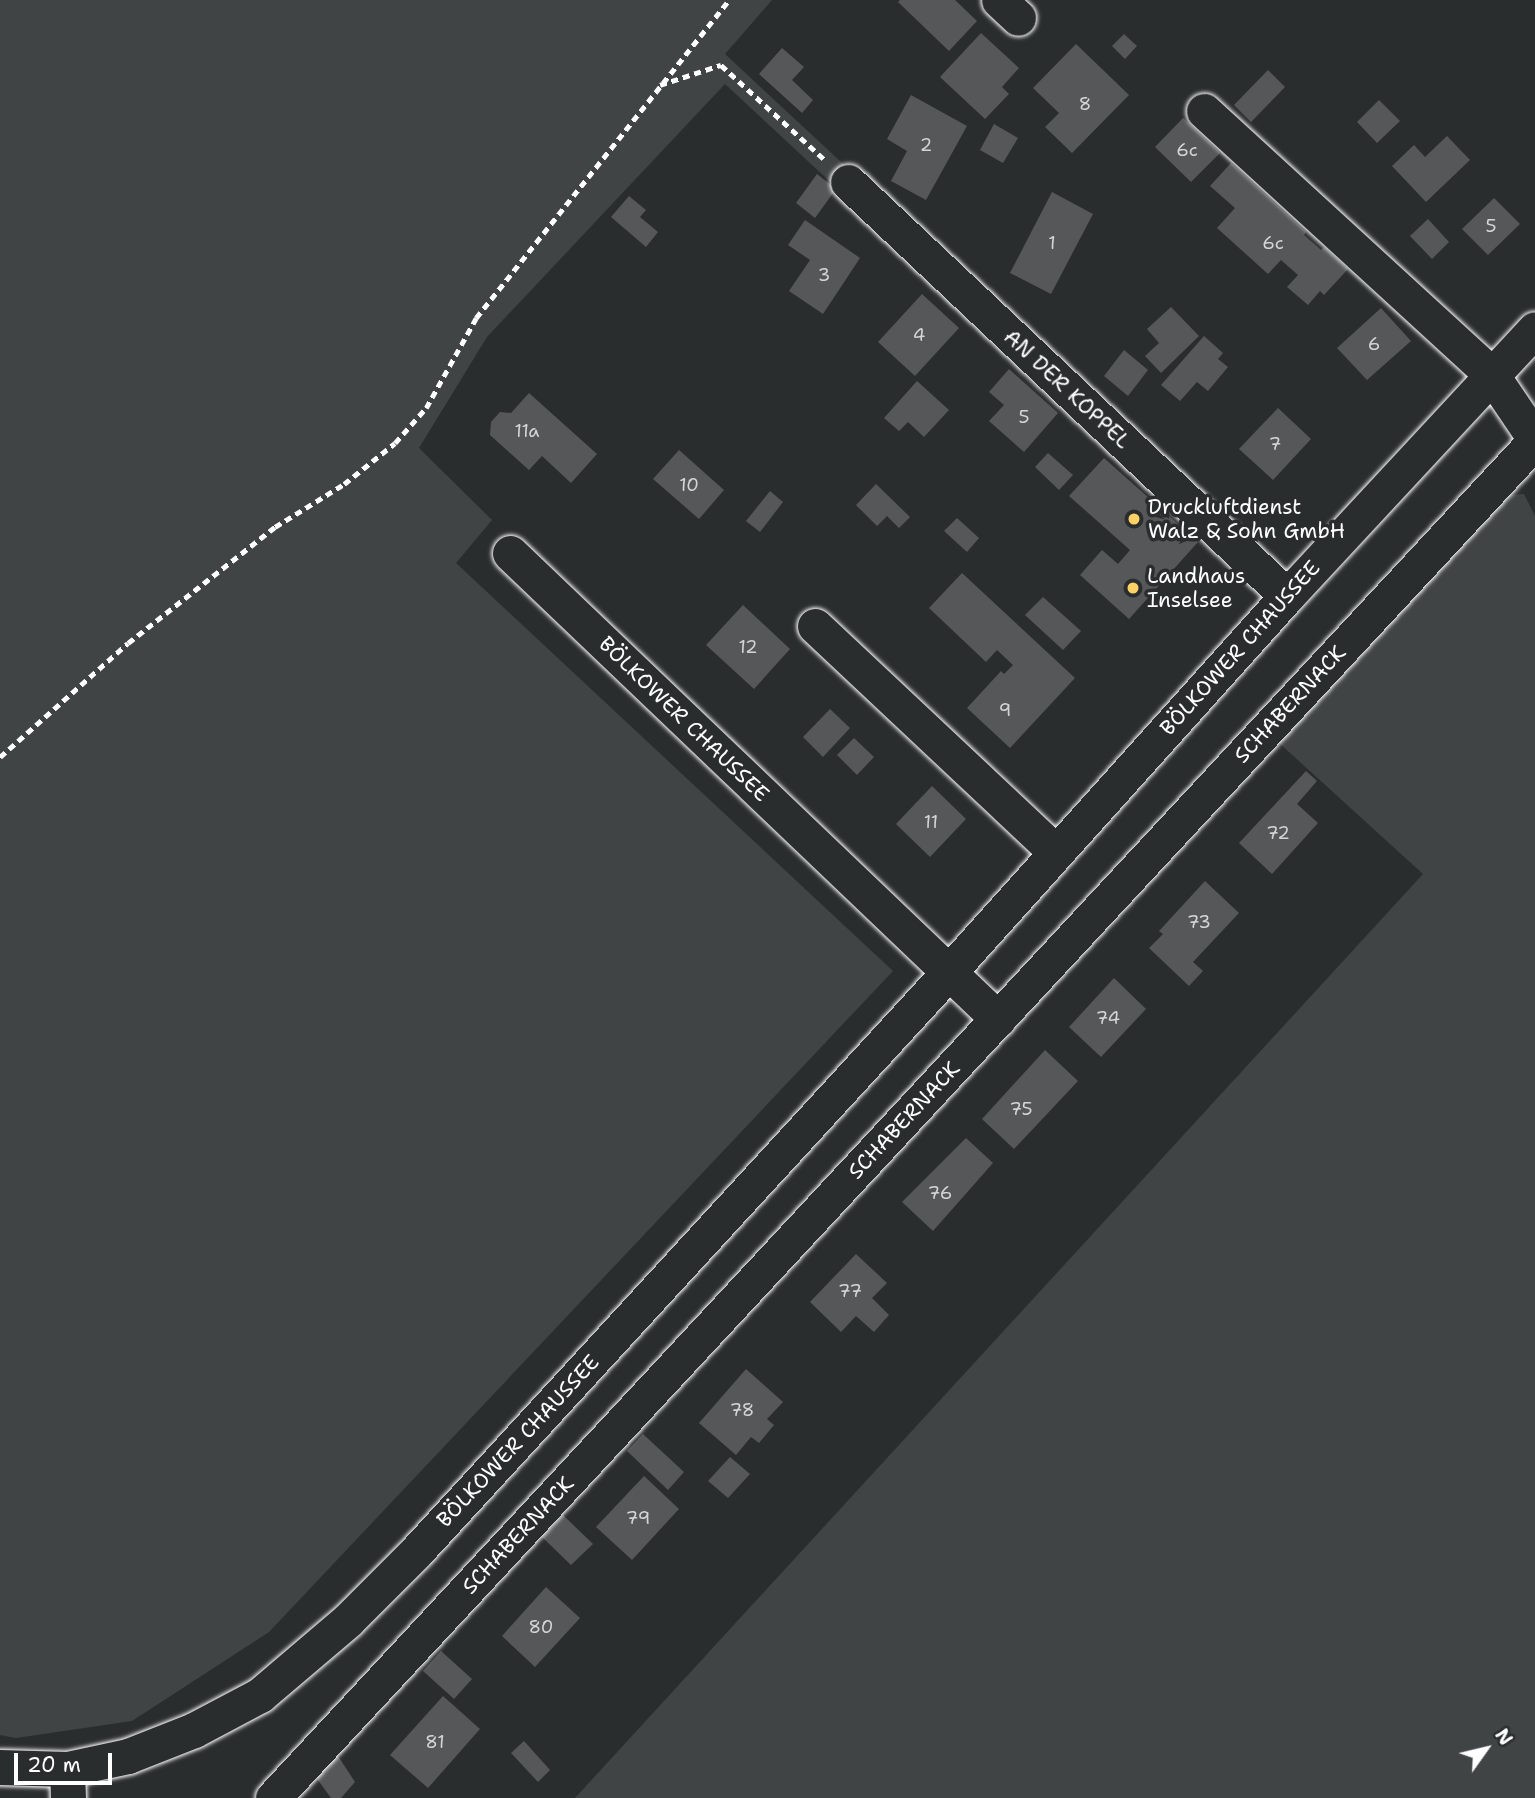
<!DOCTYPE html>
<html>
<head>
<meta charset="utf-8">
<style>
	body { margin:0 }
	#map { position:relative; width:1535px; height:1798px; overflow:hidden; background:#2a2d2e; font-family:"Shantell Sans",sans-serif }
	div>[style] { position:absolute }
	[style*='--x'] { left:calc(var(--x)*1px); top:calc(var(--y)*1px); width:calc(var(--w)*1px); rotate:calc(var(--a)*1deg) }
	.green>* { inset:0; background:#414445 }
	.building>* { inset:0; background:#555758 }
	.path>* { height:4.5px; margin-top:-2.25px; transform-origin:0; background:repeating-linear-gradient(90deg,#fff 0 7px,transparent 0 12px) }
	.roads { filter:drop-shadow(0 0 2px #fff) drop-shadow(0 0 2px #fff) }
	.minor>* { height:35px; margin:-17.5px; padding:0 17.5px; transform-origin:17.5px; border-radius:17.5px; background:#2a2d2e }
	.dots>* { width:19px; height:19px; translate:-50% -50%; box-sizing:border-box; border:4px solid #2a2d2e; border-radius:50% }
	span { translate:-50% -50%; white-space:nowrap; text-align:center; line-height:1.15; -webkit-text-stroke:7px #2a2d2e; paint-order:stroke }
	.number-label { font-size:18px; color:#d4d5d5 }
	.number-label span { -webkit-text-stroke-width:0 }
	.street-label { font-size:21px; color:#fff }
	.poi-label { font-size:21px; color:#fff }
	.left { translate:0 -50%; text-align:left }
	.north { position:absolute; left:1451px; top:1714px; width:70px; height:70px; -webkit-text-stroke:5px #2a2d2e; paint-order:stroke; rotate:56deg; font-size:19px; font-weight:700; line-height:28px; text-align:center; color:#fff }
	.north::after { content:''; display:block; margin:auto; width:24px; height:32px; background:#fff; clip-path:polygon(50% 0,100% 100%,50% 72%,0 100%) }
	.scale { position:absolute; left:14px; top:1753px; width:98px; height:32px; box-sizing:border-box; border:4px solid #fff; border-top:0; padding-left:9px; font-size:21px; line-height:24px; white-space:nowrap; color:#fff; -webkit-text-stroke:5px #2a2d2e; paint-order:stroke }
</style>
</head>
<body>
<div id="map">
	<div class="green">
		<i style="clip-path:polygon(0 0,772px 0,725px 54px,854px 174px,839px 190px,725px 84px,487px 337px,419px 448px,492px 520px,456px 563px,893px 971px,269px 1632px,132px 1721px,16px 1738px,0 1735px)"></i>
		<i style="clip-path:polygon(1524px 494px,1535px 516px,1535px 1798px,575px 1798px,1423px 874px,1278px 742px,1509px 495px)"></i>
	</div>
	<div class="building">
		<i style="clip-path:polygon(900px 0,955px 0,977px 21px,949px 51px,898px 2px)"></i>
		<i style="clip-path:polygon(981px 33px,1019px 68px,1002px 87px,1009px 94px,985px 119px,940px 77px)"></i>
		<i style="clip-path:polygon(1124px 34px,1137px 46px,1125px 59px,1112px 46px)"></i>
		<i style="clip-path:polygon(1076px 44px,1129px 95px,1072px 153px,1045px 127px,1059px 113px,1033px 88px)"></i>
		<i style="clip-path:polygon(782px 48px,804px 67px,792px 80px,813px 100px,802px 113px,759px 74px)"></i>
		<i style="clip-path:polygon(1268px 70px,1285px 87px,1251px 122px,1234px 105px)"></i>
		<i style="clip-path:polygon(911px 95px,967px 126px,926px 200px,891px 181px,907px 151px,887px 139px)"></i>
		<i style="clip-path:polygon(1379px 100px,1400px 121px,1377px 143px,1357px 122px)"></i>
		<i style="clip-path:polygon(1183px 118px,1220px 153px,1191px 182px,1155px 147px)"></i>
		<i style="clip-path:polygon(994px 124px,1018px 138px,1003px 163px,980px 150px)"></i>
		<i style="clip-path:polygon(1447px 136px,1470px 160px,1426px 202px,1392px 166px,1414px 145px,1425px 157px)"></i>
		<i style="clip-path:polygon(1231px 163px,1306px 232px,1304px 235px,1321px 250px,1324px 247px,1348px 269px,1324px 295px,1320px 291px,1308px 305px,1287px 287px,1298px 275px,1281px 260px,1268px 274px,1217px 228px,1235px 208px,1210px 186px)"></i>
		<i style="clip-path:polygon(817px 174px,836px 189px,815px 218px,796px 203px)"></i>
		<i style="clip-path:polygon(1052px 192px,1093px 214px,1051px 294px,1010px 273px)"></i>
		<i style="clip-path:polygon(629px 196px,646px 210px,640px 217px,658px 232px,646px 247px,611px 217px)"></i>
		<i style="clip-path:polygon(1494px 198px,1520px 224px,1488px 255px,1462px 229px)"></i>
		<i style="clip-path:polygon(1428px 219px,1449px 242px,1432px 259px,1410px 236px)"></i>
		<i style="clip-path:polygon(805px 220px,860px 258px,823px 314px,789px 291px,810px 260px,788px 245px)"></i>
		<i style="clip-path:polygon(922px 294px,959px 328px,915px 376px,878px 342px)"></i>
		<i style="clip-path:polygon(1171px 307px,1199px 336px,1161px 373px,1145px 356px,1159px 343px,1147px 329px)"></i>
		<i style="clip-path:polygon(1381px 308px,1411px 341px,1367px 380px,1337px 348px)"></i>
		<i style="clip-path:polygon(1204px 336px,1223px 353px,1218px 359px,1228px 367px,1208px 391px,1197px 382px,1180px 401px,1161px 385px)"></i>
		<i style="clip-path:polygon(1124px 350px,1148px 370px,1128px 396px,1104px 376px)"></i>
		<i style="clip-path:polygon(1009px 369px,1058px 413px,1024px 452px,989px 421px,1004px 405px,989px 392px)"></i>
		<i style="clip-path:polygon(917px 381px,949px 410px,924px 437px,908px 422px,899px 431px,884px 418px)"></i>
		<i style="clip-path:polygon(529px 393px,597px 454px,571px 483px,542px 456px,529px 470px,490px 435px,491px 422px,500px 412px,511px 413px)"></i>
		<i style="clip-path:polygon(1278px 408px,1311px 439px,1273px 480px,1239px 449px)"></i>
		<i style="clip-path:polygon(679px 450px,724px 490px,699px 519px,653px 479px)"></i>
		<i style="clip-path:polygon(1048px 453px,1073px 475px,1059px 490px,1035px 467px)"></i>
		<i style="clip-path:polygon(1104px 458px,1198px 542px,1129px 619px,1080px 575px,1102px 550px,1118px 564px,1130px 550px,1069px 496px)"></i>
		<i style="clip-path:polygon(876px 484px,910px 517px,899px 528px,887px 516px,877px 526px,856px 505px)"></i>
		<i style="clip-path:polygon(770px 491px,783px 502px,760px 532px,746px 521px)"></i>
		<i style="clip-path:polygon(957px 518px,979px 538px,967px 552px,944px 531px)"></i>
		<i style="clip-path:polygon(962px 573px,1075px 678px,1010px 748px,967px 708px,1001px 671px,1004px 674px,1013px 665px,997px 650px,986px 662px,929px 608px)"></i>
		<i style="clip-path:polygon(1043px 597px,1081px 631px,1063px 650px,1025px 615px)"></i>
		<i style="clip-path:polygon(743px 605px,790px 649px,754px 689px,706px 645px)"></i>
		<i style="clip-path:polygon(830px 709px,850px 728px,823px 757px,803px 737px)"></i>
		<i style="clip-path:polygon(854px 738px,874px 757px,857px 775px,837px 755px)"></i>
		<i style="clip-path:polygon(1306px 771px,1317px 781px,1297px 804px,1318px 823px,1272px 874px,1239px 843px)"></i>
		<i style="clip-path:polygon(932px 786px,966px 819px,930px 857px,896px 824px)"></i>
		<i style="clip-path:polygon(1205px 881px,1239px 913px,1193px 962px,1203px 971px,1189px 986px,1149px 948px,1163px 934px,1159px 931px)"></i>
		<i style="clip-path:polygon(1114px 978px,1146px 1009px,1101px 1057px,1069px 1027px)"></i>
		<i style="clip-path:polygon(1045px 1050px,1078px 1081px,1014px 1149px,982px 1119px)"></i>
		<i style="clip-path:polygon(966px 1138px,993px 1163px,933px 1231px,902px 1202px)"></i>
		<i style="clip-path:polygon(856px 1254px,887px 1283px,872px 1298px,889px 1315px,874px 1332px,856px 1316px,841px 1332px,810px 1302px)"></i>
		<i style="clip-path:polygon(746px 1369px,783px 1402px,767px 1419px,774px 1425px,759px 1443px,751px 1437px,736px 1455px,699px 1423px)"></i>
		<i style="clip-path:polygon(643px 1434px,684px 1472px,668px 1490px,627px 1451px)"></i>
		<i style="clip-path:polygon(730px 1457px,750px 1474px,728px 1498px,708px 1481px)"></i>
		<i style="clip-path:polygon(644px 1476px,679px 1509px,632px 1560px,596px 1527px)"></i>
		<i style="clip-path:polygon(563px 1515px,593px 1544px,571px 1565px,542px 1537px)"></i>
		<i style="clip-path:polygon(546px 1587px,580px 1618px,535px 1667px,502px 1636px)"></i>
		<i style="clip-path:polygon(441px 1651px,472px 1679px,454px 1699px,423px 1671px)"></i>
		<i style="clip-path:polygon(443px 1696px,480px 1729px,428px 1788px,390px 1755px)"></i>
		<i style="clip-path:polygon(524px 1741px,550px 1770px,538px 1782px,511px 1753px)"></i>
		<i style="clip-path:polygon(336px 1753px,355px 1782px,341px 1798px,331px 1798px,315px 1776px)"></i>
	</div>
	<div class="path">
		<i style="--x:660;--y:85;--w:64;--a:-18.2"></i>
		<i style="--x:721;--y:65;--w:141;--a:42.4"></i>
		<i style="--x:0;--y:757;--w:171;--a:-41.7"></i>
		<i style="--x:128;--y:643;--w:187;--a:-38.3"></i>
		<i style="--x:275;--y:527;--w:81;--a:-31.9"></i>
		<i style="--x:344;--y:484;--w:65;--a:-38.8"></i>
		<i style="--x:395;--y:443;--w:47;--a:-48.5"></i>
		<i style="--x:426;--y:408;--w:103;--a:-60.9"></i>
		<i style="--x:476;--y:318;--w:406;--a:-51.5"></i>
	</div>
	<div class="roads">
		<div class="minor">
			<i style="--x:999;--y:0;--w:26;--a:43"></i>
			<i style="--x:1204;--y:111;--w:389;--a:42.5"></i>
			<i style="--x:1491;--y:374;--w:78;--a:55.9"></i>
			<i style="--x:848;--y:182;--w:603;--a:43.32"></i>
			<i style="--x:510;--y:553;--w:675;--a:43.68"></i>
			<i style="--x:815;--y:626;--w:330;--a:43.2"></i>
			<i style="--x:0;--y:1767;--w:67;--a:1.7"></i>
			<i style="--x:67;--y:1769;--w:62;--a:-12"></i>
			<i style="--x:128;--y:1756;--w:71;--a:-21.5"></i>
			<i style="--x:194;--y:1730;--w:75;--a:-27.9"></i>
			<i style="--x:260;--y:1695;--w:116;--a:-40.4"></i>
			<i style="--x:348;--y:1620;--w:96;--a:-45"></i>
			<i style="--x:416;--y:1552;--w:788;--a:-47.42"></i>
			<i style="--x:949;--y:972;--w:506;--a:-48.05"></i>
			<i style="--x:1287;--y:596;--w:364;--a:-47.1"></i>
			<i style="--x:67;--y:1769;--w:29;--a:88"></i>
			<i style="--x:273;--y:1798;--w:1853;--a:-47.08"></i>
		</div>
	</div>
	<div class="dots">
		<i style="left:1134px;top:519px;background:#ffd166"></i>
		<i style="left:1133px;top:588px;background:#ffd166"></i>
	</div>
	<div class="number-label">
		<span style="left:1085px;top:104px">8</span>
		<span style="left:926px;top:145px">2</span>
		<span style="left:1187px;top:150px">6c</span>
		<span style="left:1491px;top:226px">5</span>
		<span style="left:1052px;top:243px">1</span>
		<span style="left:1273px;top:243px">6c</span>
		<span style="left:824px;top:275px">3</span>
		<span style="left:919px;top:335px">4</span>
		<span style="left:1374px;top:344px">6</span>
		<span style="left:1024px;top:417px">5</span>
		<span style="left:527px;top:431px">11a</span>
		<span style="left:1275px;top:444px">7</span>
		<span style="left:689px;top:485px">10</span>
		<span style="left:748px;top:647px">12</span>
		<span style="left:1005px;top:710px">9</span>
		<span style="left:931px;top:822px">11</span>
		<span style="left:1278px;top:833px">72</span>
		<span style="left:1199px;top:922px">73</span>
		<span style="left:1108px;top:1018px">74</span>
		<span style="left:1021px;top:1109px">75</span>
		<span style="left:940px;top:1193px">76</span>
		<span style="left:850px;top:1291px">77</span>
		<span style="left:742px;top:1410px">78</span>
		<span style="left:638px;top:1518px">79</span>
		<span style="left:541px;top:1627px">80</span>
		<span style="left:435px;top:1742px">81</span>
	</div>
	<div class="street-label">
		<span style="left:1067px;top:389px;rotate:43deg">AN DER KOPPEL</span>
		<span style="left:1240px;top:648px;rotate:-48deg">BÖLKOWER CHAUSSEE</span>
		<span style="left:1290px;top:704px;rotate:-47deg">SCHABERNACK</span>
		<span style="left:684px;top:719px;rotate:44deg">BÖLKOWER CHAUSSEE</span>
		<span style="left:904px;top:1120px;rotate:-47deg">SCHABERNACK</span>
		<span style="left:518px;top:1441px;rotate:-47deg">BÖLKOWER CHAUSSEE</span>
		<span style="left:518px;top:1535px;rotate:-47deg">SCHABERNACK</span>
	</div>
	<div class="poi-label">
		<span class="left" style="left:1148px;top:519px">Druckluftdienst<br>Walz &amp; Sohn GmbH</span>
		<span class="left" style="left:1147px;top:588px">Landhaus<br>Inselsee</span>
	</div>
	<div class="north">N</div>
	<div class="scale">20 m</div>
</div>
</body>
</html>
